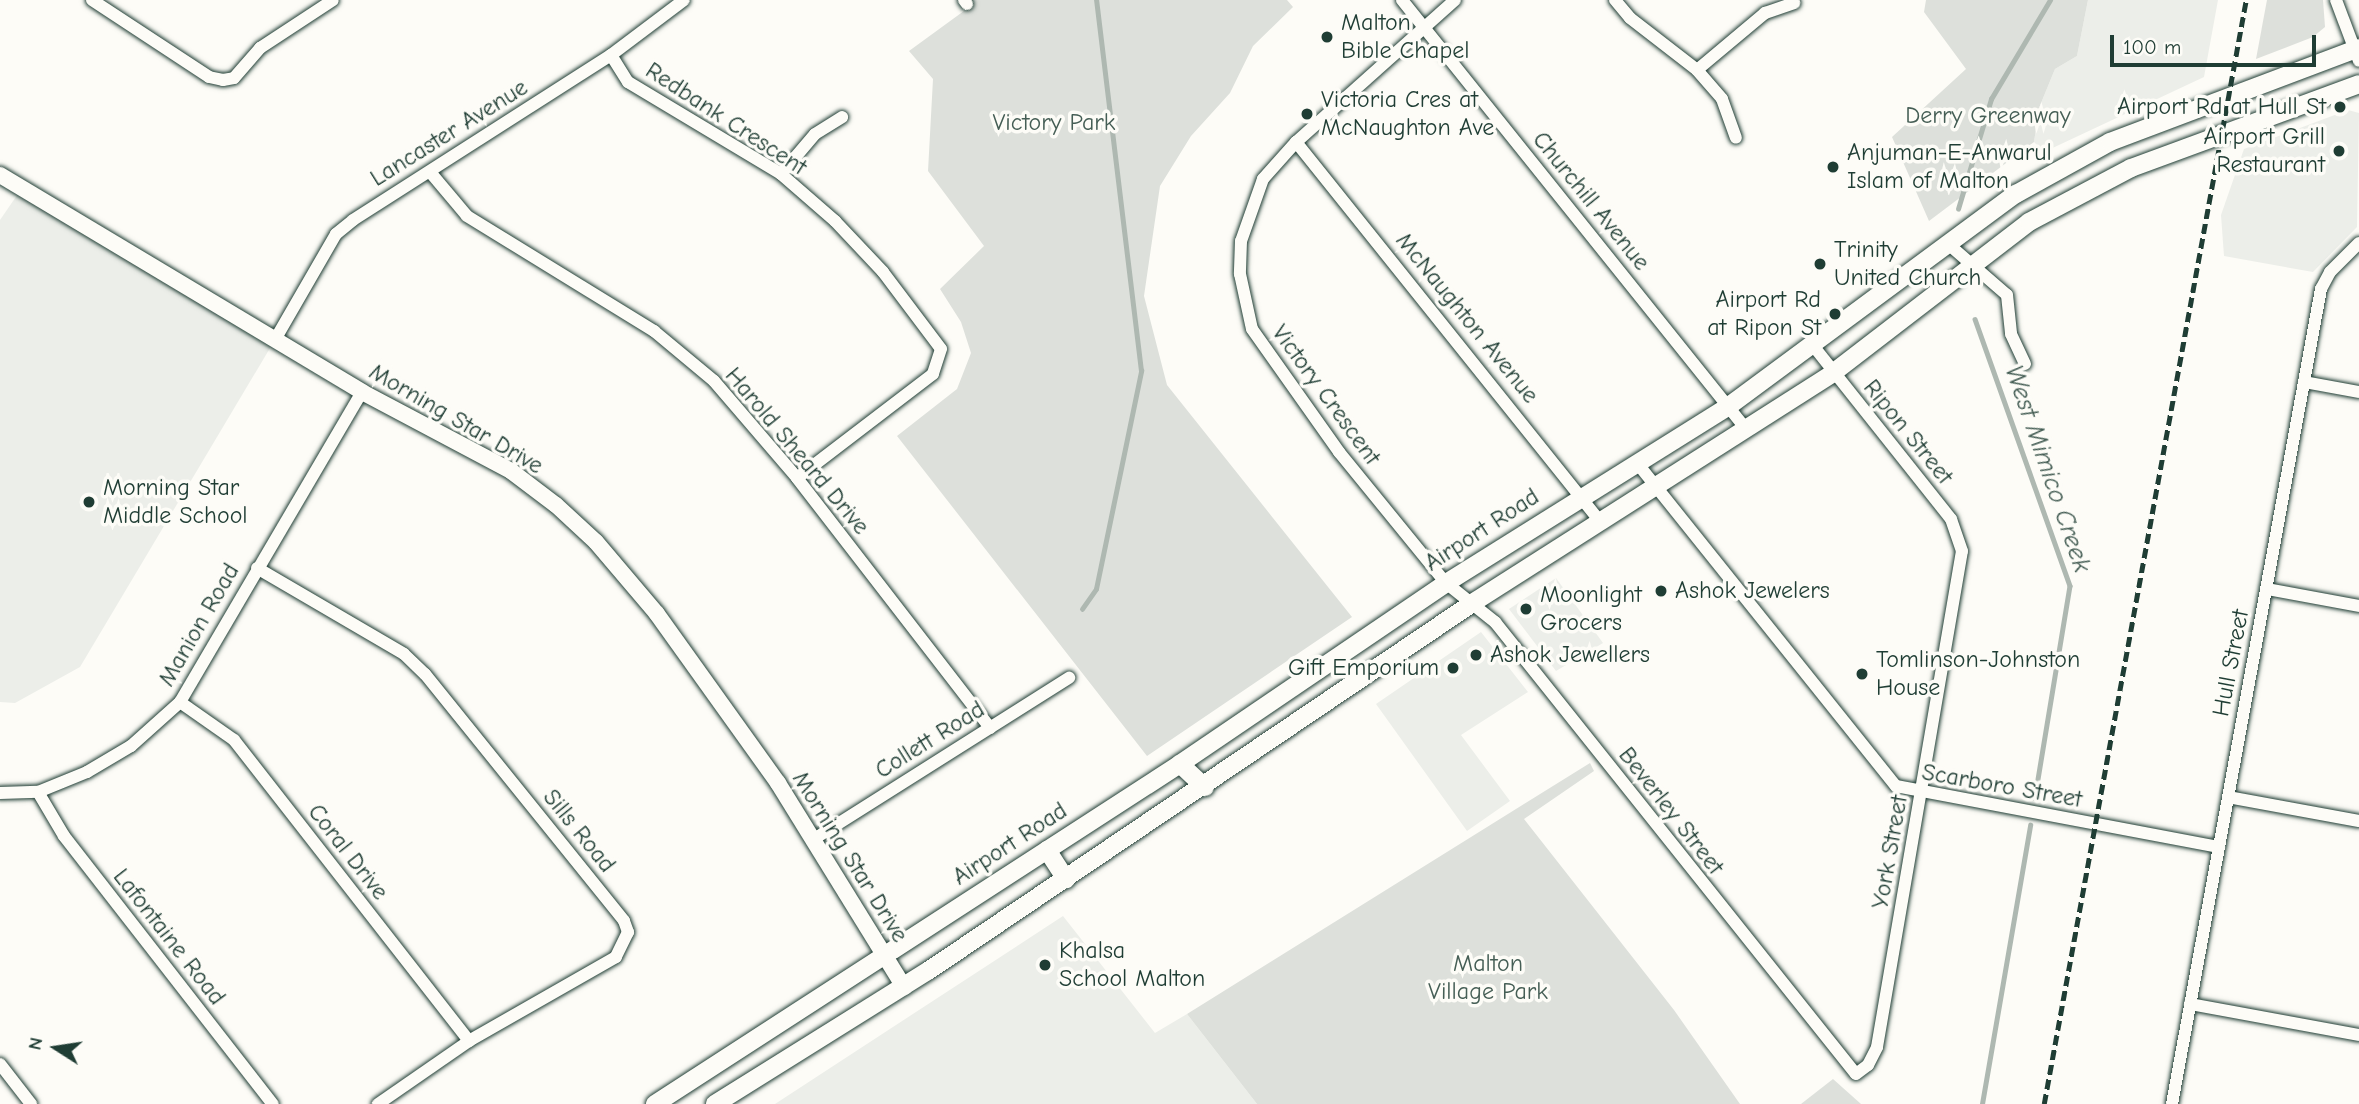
<!DOCTYPE html>
<html>
<head>
<meta charset="utf-8">
<style>
	body { margin:0 }
	#map { position:relative; width:2359px; height:1104px; overflow:hidden; background:#fdfcf7; font-family:"Comic Neue",sans-serif }
	div>[style] { position:absolute }
	[style*='--x'] { left:calc(var(--x)*1px); top:calc(var(--y)*1px); width:calc(var(--w)*1px); rotate:calc(var(--a)*1deg) }
	.built>* { inset:0; background:#eceee9 }
	.green>* { inset:0; background:#dde0db }
	.stream>* { height:4.5px; margin:-2.25px; padding:0 2.25px; transform-origin:2.25px; border-radius:2.25px; background:#aeb8b1 }
	.roads { filter:drop-shadow(0 0 2px #1f3d34) drop-shadow(0 0 2px #1f3d34) }
	.minor>* { height:12px; margin:-6px; padding:0 6px; transform-origin:6px; border-radius:6px; background:#fdfcf7 }
	.tertiary>* { height:16px; margin:-8px; padding:0 8px; transform-origin:8px; border-radius:8px; background:#fdfcf7 }
	.secondary>* { height:18px; margin:-9px; padding:0 9px; transform-origin:9px; border-radius:9px; background:#fdfcf7 }
	.rail>* { height:4.5px; margin-top:-2.25px; transform-origin:0; background:repeating-linear-gradient(90deg,#1f3d34 0 10px,transparent 0 15px) }
	.dots>* { width:19px; height:19px; translate:-50% -50%; box-sizing:border-box; border:4px solid #fdfcf7; border-radius:50% }
	span { translate:-50% -50%; white-space:nowrap; text-align:center; line-height:1.15; -webkit-text-stroke:7px #fdfcf7; paint-order:stroke }
	.poi-label { font-size:24px; color:#1f3d34 }
	.left { translate:0 -50%; text-align:left }
	.right { translate:-100% -50%; text-align:right }
	.park-label { font-size:24px; color:#455e55 }
	.street-label { font-size:24px; color:#1f3d34 }
	.water-label { font-size:26px; color:#435c53; font-style:italic }
	.north { position:absolute; left:21px; top:1013px; width:70px; height:70px; -webkit-text-stroke:5px #fdfcf7; paint-order:stroke; rotate:282deg; font-size:19px; font-weight:700; line-height:28px; text-align:center; color:#1f3d34 }
	.north::after { content:''; display:block; margin:auto; width:24px; height:32px; background:#1f3d34; clip-path:polygon(50% 0,100% 100%,50% 72%,0 100%) }
	.scale { position:absolute; left:2110px; top:35px; width:206px; height:32px; box-sizing:border-box; border:4px solid #1f3d34; border-top:0; padding-left:9px; font-size:21px; line-height:24px; white-space:nowrap; color:#1f3d34; -webkit-text-stroke:5px #fdfcf7; paint-order:stroke }
</style>
</head>
<body>
<div id="map">
	<div class="built">
		<i style="clip-path:polygon(2088px 0,2218px 0,2204px 77px,2044px 152px,2034px 142px,2039px 108px,2055px 69px,2077px 56px)"></i>
		<i style="clip-path:polygon(2348px 110px,2359px 113px,2357px 227px,2313px 272px,2224px 256px,2221px 215px,2244px 149px)"></i>
		<i style="clip-path:polygon(22px 188px,276px 338px,80px 667px,15px 703px,0 702px,0 220px)"></i>
		<i style="clip-path:polygon(1556px 578px,1603px 643px,1556px 671px,1509px 609px)"></i>
		<i style="clip-path:polygon(1481px 632px,1528px 692px,1461px 735px,1510px 801px,1467px 831px,1376px 704px)"></i>
		<i style="clip-path:polygon(1063px 916px,1155px 1033px,1187px 1014px,1257px 1104px,775px 1104px)"></i>
	</div>
	<div class="green">
		<i style="clip-path:polygon(963px 0,1287px 0,1293px 7px,1253px 46px,1230px 93px,1191px 136px,1160px 186px,1144px 296px,1167px 385px,1352px 617px,1147px 756px,897px 436px,957px 389px,971px 353px,961px 322px,940px 289px,984px 246px,928px 171px,933px 79px,909px 51px,968px 8px)"></i>
		<i style="clip-path:polygon(1926px 0,2088px 0,2077px 56px,2055px 69px,2039px 108px,2034px 142px,1929px 221px,1892px 137px,1966px 69px,1924px 12px)"></i>
		<i style="clip-path:polygon(2267px 0,2323px 0,2325px 27px,2313px 37px,2256px 59px)"></i>
		<i style="clip-path:polygon(1590px 763px,1594px 771px,1524px 819px,1674px 1010px,1740px 1104px,1257px 1104px,1187px 1014px)"></i>
		<i style="clip-path:polygon(1833px 1079px,1861px 1104px,1801px 1104px)"></i>
	</div>
	<div class="stream">
		<i style="--x:1958;--y:209;--w:115;--a:-73.3"></i>
		<i style="--x:1991;--y:99;--w:115;--a:-59.2"></i>
		<i style="--x:1975;--y:319;--w:283;--a:70.4"></i>
		<i style="--x:2070;--y:586;--w:215;--a:99.4"></i>
		<i style="--x:1082;--y:609;--w:24;--a:-55"></i>
		<i style="--x:1096;--y:589;--w:223;--a:-78.3"></i>
		<i style="--x:1141;--y:371;--w:374;--a:-96.9"></i>
		<i style="--x:1982;--y:1104;--w:283;--a:-80.2"></i>
	</div>
	<div class="roads">
		<div class="minor">
			<i style="--x:92;--y:0;--w:140;--a:33.3"></i>
			<i style="--x:209;--y:77;--w:14;--a:12"></i>
			<i style="--x:223;--y:80;--w:11;--a:-10"></i>
			<i style="--x:234;--y:78;--w:40;--a:-49"></i>
			<i style="--x:260;--y:48;--w:87;--a:-33.3"></i>
			<i style="--x:964;--y:0;--w:5;--a:53"></i>
			<i style="--x:1402;--y:0;--w:550;--a:51.28"></i>
			<i style="--x:1455;--y:0;--w:213;--a:138.2"></i>
			<i style="--x:1296;--y:142;--w:50;--a:131.7"></i>
			<i style="--x:1263;--y:179;--w:66;--a:109.5"></i>
			<i style="--x:1241;--y:241;--w:33;--a:92"></i>
			<i style="--x:1240;--y:274;--w:56;--a:77.7"></i>
			<i style="--x:1252;--y:329;--w:151;--a:54.7"></i>
			<i style="--x:1339;--y:452;--w:169;--a:50.8"></i>
			<i style="--x:1446;--y:583;--w:63;--a:38.5"></i>
			<i style="--x:1495;--y:622;--w:578;--a:51.39"></i>
			<i style="--x:1856;--y:1074;--w:15;--a:-37"></i>
			<i style="--x:1868;--y:1065;--w:20;--a:-63"></i>
			<i style="--x:1877;--y:1047;--w:503;--a:-80.28"></i>
			<i style="--x:1962;--y:551;--w:34;--a:-109"></i>
			<i style="--x:1951;--y:519;--w:220;--a:-128.5"></i>
			<i style="--x:1615;--y:0;--w:23;--a:50"></i>
			<i style="--x:1630;--y:18;--w:85;--a:37.8"></i>
			<i style="--x:1697;--y:70;--w:38;--a:49"></i>
			<i style="--x:1722;--y:99;--w:41;--a:70.3"></i>
			<i style="--x:2336;--y:0;--w:65;--a:69.3"></i>
			<i style="--x:611;--y:55;--w:32;--a:58"></i>
			<i style="--x:628;--y:82;--w:179;--a:31"></i>
			<i style="--x:781;--y:174;--w:72;--a:41"></i>
			<i style="--x:835;--y:221;--w:70;--a:46.7"></i>
			<i style="--x:883;--y:272;--w:96;--a:53"></i>
			<i style="--x:941;--y:349;--w:26;--a:108"></i>
			<i style="--x:933;--y:374;--w:171;--a:142.6"></i>
			<i style="--x:1697;--y:70;--w:89;--a:-40"></i>
			<i style="--x:1765;--y:13;--w:31;--a:-19"></i>
			<i style="--x:1296;--y:142;--w:488;--a:51.3"></i>
			<i style="--x:430;--y:172;--w:57;--a:49.9"></i>
			<i style="--x:467;--y:216;--w:220;--a:31.6"></i>
			<i style="--x:654;--y:331;--w:78;--a:39.8"></i>
			<i style="--x:714;--y:381;--w:128;--a:49.4"></i>
			<i style="--x:797;--y:478;--w:316;--a:52.3"></i>
			<i style="--x:781;--y:174;--w:52;--a:-49.6"></i>
			<i style="--x:815;--y:134;--w:32;--a:-32"></i>
			<i style="--x:1947;--y:243;--w:79;--a:40.9"></i>
			<i style="--x:2007;--y:295;--w:39;--a:84"></i>
			<i style="--x:2011;--y:334;--w:33;--a:65"></i>
			<i style="--x:276;--y:338;--w:120;--a:-60"></i>
			<i style="--x:336;--y:234;--w:22;--a:-39"></i>
			<i style="--x:353;--y:220;--w:306;--a:-32.6"></i>
			<i style="--x:611;--y:55;--w:91;--a:-37"></i>
			<i style="--x:2304;--y:382;--w:56;--a:10.3"></i>
			<i style="--x:1637;--y:463;--w:414;--a:51.3"></i>
			<i style="--x:1896;--y:786;--w:329;--a:10.7"></i>
			<i style="--x:257;--y:568;--w:170;--a:30.3"></i>
			<i style="--x:404;--y:654;--w:29;--a:44"></i>
			<i style="--x:425;--y:674;--w:317;--a:51.1"></i>
			<i style="--x:624;--y:921;--w:12;--a:70"></i>
			<i style="--x:628;--y:932;--w:28;--a:116"></i>
			<i style="--x:616;--y:957;--w:169;--a:150.3"></i>
			<i style="--x:469;--y:1041;--w:111;--a:145.3"></i>
			<i style="--x:2267;--y:589;--w:94;--a:10.5"></i>
			<i style="--x:180;--y:702;--w:66;--a:35.1"></i>
			<i style="--x:234;--y:740;--w:382;--a:52"></i>
			<i style="--x:38;--y:792;--w:51;--a:59.4"></i>
			<i style="--x:64;--y:836;--w:340;--a:52.1"></i>
			<i style="--x:0;--y:793;--w:38;--a:-2"></i>
			<i style="--x:38;--y:792;--w:53;--a:-22.2"></i>
			<i style="--x:87;--y:772;--w:51;--a:-30.6"></i>
			<i style="--x:131;--y:746;--w:66;--a:-41.9"></i>
			<i style="--x:180;--y:702;--w:359;--a:-59.6"></i>
			<i style="--x:2228;--y:797;--w:133;--a:10.4"></i>
			<i style="--x:814;--y:839;--w:302;--a:-32.3"></i>
			<i style="--x:2190;--y:1004;--w:172;--a:10.4"></i>
			<i style="--x:0;--y:1064;--w:51;--a:52.2"></i>
			<i style="--x:2172;--y:1104;--w:829;--a:-79.64"></i>
			<i style="--x:2321;--y:289;--w:19;--a:-62"></i>
			<i style="--x:2330;--y:272;--w:41;--a:-45"></i>
		</div>
		<div class="tertiary">
			<i style="--x:0;--y:175;--w:422;--a:30.9"></i>
			<i style="--x:362;--y:392;--w:169;--a:27.9"></i>
			<i style="--x:511;--y:471;--w:56;--a:37.1"></i>
			<i style="--x:556;--y:505;--w:54;--a:42.8"></i>
			<i style="--x:596;--y:542;--w:94;--a:49.7"></i>
			<i style="--x:657;--y:614;--w:208;--a:54.4"></i>
			<i style="--x:778;--y:783;--w:240;--a:58.3"></i>
		</div>
		<div class="secondary">
			<i style="--x:1180;--y:764;--w:34;--a:43"></i>
			<i style="--x:1047;--y:850;--w:35;--a:57"></i>
			<i style="--x:655;--y:1104;--w:625;--a:-32.93"></i>
			<i style="--x:1180;--y:764;--w:322;--a:-34.2"></i>
			<i style="--x:1446;--y:583;--w:334;--a:-32"></i>
			<i style="--x:1729;--y:406;--w:357;--a:-36.5"></i>
			<i style="--x:2016;--y:194;--w:107;--a:-29"></i>
			<i style="--x:2110;--y:142;--w:266;--a:-20.7"></i>
			<i style="--x:715;--y:1104;--w:251;--a:-32"></i>
			<i style="--x:928;--y:971;--w:659;--a:-34.05"></i>
			<i style="--x:1474;--y:602;--w:426;--a:-32.5"></i>
			<i style="--x:1833;--y:373;--w:247;--a:-37.6"></i>
			<i style="--x:2029;--y:222;--w:115;--a:-27.9"></i>
			<i style="--x:2131;--y:168;--w:243;--a:-20.2"></i>
		</div>
	</div>
	<div class="rail">
		<i style="--x:2044;--y:1104;--w:1122;--a:-79.63"></i>
	</div>
	<div class="dots">
		<i style="left:1327px;top:37px;background:#1f3d34"></i>
		<i style="left:2340px;top:107px;background:#1f3d34"></i>
		<i style="left:1307px;top:114px;background:#1f3d34"></i>
		<i style="left:2339px;top:151px;background:#1f3d34"></i>
		<i style="left:1833px;top:167px;background:#1f3d34"></i>
		<i style="left:1820px;top:264px;background:#1f3d34"></i>
		<i style="left:1835px;top:314px;background:#1f3d34"></i>
		<i style="left:89px;top:502px;background:#1f3d34"></i>
		<i style="left:1661px;top:591px;background:#1f3d34"></i>
		<i style="left:1526px;top:609px;background:#1f3d34"></i>
		<i style="left:1476px;top:655px;background:#1f3d34"></i>
		<i style="left:1453px;top:668px;background:#1f3d34"></i>
		<i style="left:1862px;top:674px;background:#1f3d34"></i>
		<i style="left:1045px;top:965px;background:#1f3d34"></i>
	</div>
	<div class="poi-label">
		<span class="left" style="left:1341px;top:37px">Malton<br>Bible Chapel</span>
		<span class="left" style="left:1321px;top:114px">Victoria Cres at<br>McNaughton Ave</span>
		<span class="right" style="left:2326px;top:107px">Airport Rd at Hull St</span>
		<span class="right" style="left:2325px;top:151px">Airport Grill<br>Restaurant</span>
		<span class="left" style="left:1847px;top:167px">Anjuman-E-Anwarul<br>Islam of Malton</span>
		<span class="left" style="left:1834px;top:264px">Trinity<br>United Church</span>
		<span class="right" style="left:1821px;top:314px">Airport Rd<br>at Ripon St</span>
		<span class="left" style="left:103px;top:502px">Morning Star<br>Middle School</span>
		<span class="left" style="left:1675px;top:591px">Ashok Jewelers</span>
		<span class="left" style="left:1540px;top:609px">Moonlight<br>Grocers</span>
		<span class="left" style="left:1490px;top:655px">Ashok Jewellers</span>
		<span class="left" style="left:1876px;top:674px">Tomlinson-Johnston<br>House</span>
		<span class="right" style="left:1439px;top:668px">Gift Emporium</span>
		<span class="left" style="left:1059px;top:965px">Khalsa<br>School Malton</span>
	</div>
	<div class="park-label">
		<span style="left:1988px;top:116px">Derry Greenway</span>
		<span style="left:1054px;top:123px">Victory Park</span>
		<span style="left:1488px;top:978px">Malton<br>Village Park</span>
	</div>
	<div class="street-label">
		<span style="left:726px;top:119px;rotate:33deg">Redbank Crescent</span>
		<span style="left:449px;top:133px;rotate:-32deg">Lancaster Avenue</span>
		<span style="left:1591px;top:201px;rotate:51deg">Churchill Avenue</span>
		<span style="left:1467px;top:318px;rotate:51deg">McNaughton Avenue</span>
		<span style="left:1326px;top:395px;rotate:54deg">Victory Crescent</span>
		<span style="left:456px;top:419px;rotate:30deg">Morning Star Drive</span>
		<span style="left:1908px;top:432px;rotate:51deg">Ripon Street</span>
		<span style="left:797px;top:451px;rotate:50deg">Harold Sheard Drive</span>
		<span style="left:1482px;top:530px;rotate:-33deg">Airport Road</span>
		<span style="left:199px;top:625px;rotate:-60deg">Manion Road</span>
		<span style="left:2231px;top:663px;rotate:-79deg">Hull Street</span>
		<span style="left:930px;top:740px;rotate:-32deg">Collett Road</span>
		<span style="left:2002px;top:786px;rotate:10deg">Scarboro Street</span>
		<span style="left:1671px;top:811px;rotate:52deg">Beverley Street</span>
		<span style="left:579px;top:831px;rotate:51deg">Sills Road</span>
		<span style="left:1010px;top:844px;rotate:-33deg">Airport Road</span>
		<span style="left:348px;top:852px;rotate:52deg">Coral Drive</span>
		<span style="left:1890px;top:852px;rotate:-80deg">York Street</span>
		<span style="left:850px;top:857px;rotate:58deg">Morning Star Drive</span>
		<span style="left:169px;top:937px;rotate:52deg">Lafontaine Road</span>
	</div>
	<div class="water-label">
		<span style="left:2047px;top:469px;rotate:71deg">West Mimico Creek</span>
	</div>
	<div class="north">N</div>
	<div class="scale">100 m</div>
</div>
</body>
</html>
